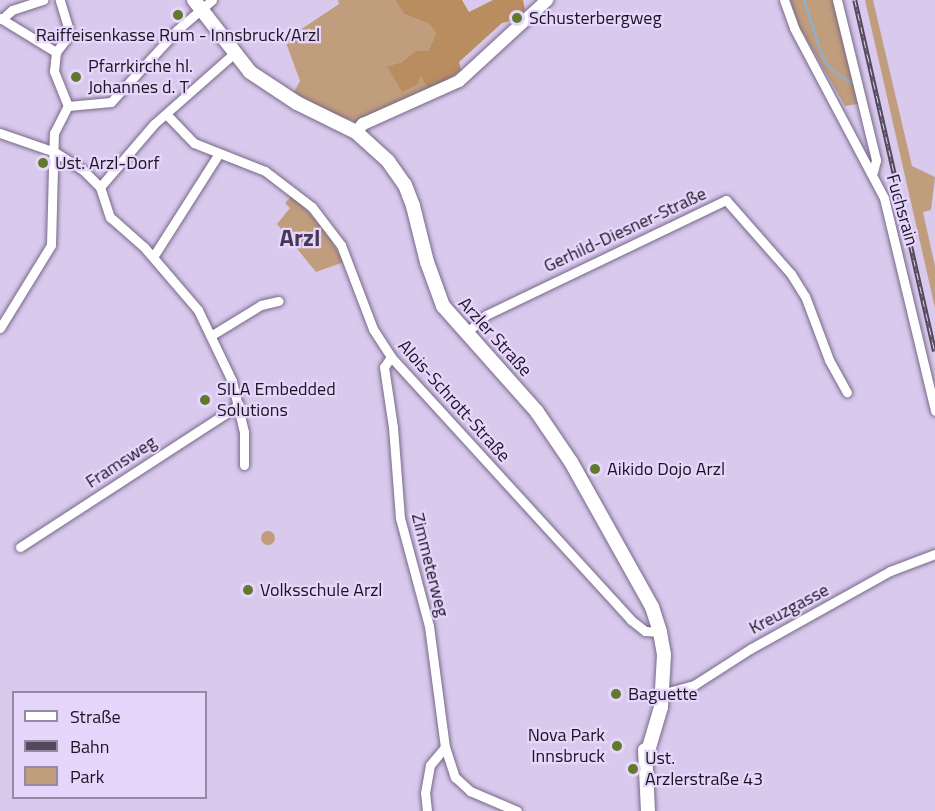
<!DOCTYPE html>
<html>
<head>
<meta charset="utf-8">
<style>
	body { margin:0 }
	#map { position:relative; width:935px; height:811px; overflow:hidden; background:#d9c9ed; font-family:"Titillium Web",sans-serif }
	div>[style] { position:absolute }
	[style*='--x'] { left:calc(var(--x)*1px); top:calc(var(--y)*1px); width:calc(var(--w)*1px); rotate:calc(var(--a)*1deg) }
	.green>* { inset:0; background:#c09d7c }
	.round { border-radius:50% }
	.forest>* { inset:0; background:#ba8d60 }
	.stream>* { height:2px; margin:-1px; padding:0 1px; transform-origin:1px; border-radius:1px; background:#82b4df }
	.roads { filter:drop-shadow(0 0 2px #776888) drop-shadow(0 0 2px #776888) }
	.minor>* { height:9px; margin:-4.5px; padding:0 4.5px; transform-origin:4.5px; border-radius:4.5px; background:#fff }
	.tertiary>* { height:12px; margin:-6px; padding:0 6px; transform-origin:6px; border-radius:6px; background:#fff }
	.secondary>* { height:14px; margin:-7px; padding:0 7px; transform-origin:7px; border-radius:7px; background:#fff }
	.rail>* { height:4.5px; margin-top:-2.25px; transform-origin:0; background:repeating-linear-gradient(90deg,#e6d6fb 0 7px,#52495c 0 14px); box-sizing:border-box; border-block:2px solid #52495c }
	.dots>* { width:16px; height:16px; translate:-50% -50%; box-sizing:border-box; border:3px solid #e6d6fb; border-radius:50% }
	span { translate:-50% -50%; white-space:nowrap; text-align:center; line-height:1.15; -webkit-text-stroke:4.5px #e6d6fb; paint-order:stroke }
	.poi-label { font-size:18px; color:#1b1522 }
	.left { translate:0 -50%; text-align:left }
	.right { translate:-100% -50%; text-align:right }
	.street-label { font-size:18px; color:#1b1522 }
	.district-label { font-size:24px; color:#463856; font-weight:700 }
	.legend { position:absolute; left:12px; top:691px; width:195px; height:108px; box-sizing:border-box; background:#e6d6fb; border:2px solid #9589a4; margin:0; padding:8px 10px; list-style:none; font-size:18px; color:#1b1522 }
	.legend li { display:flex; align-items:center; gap:12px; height:30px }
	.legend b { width:30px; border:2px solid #9589a4 }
</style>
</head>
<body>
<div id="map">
	<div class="green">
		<i style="clip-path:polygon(338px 0,395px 0,404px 14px,429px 24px,436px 33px,428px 51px,415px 51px,402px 62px,387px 66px,423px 76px,430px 90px,356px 122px,326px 111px,294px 92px,300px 81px,285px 40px,339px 4px)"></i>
		<i style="clip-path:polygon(790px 0,834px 0,858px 104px,845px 106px,799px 26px)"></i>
		<i style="clip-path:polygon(865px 0,873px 0,912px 166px,935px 177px,931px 210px,923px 212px,935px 266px,935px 308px)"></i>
		<i style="clip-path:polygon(293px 195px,326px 232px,344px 262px,316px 272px,277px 224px,290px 208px,285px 203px)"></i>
		<i class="round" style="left:261px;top:531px;width:14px;height:14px"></i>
	</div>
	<div class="forest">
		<i style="clip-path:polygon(395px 0,462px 0,469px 12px,493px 0,523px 0,525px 10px,516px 20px,502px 23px,459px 62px,461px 70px,439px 86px,430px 90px,420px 76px,418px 84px,402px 92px,387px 66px,402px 62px,415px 51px,428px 51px,436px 33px,429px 24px,404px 14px)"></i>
	</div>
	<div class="stream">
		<i style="--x:804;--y:0;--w:62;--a:72.1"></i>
		<i style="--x:823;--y:59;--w:17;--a:50"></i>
		<i style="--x:834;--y:72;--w:21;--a:31"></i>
	</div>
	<div class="roads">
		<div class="minor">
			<i style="--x:784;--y:0;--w:30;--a:70"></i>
			<i style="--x:794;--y:28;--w:192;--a:62.1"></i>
			<i style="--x:884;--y:198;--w:219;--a:76.5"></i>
			<i style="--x:837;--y:0;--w:165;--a:76.3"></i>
			<i style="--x:876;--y:160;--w:12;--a:104"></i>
			<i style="--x:0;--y:18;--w:66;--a:31.3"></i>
			<i style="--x:2;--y:19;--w:13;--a:-42"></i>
			<i style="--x:12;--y:10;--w:33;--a:-18"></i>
			<i style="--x:68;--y:106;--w:43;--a:-5.3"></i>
			<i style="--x:111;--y:102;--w:98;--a:-47.5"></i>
			<i style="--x:177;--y:30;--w:46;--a:-40.6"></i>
			<i style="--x:167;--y:115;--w:39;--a:46"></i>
			<i style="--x:194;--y:143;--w:76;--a:21.5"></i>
			<i style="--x:265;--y:171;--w:59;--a:37.5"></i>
			<i style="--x:312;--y:207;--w:48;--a:52.7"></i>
			<i style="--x:341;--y:245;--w:90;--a:69.1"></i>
			<i style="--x:373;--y:329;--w:33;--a:57"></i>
			<i style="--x:391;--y:357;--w:356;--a:47.6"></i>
			<i style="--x:631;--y:620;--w:18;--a:38"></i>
			<i style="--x:645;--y:631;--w:15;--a:4"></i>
			<i style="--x:0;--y:133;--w:58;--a:19.1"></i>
			<i style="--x:55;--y:152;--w:33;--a:33"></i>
			<i style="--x:83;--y:170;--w:24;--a:45"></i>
			<i style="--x:100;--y:187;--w:32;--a:72"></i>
			<i style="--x:110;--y:217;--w:45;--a:41.4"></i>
			<i style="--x:144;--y:247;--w:83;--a:49.4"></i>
			<i style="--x:198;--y:310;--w:79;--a:64.4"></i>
			<i style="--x:232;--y:381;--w:52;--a:76.8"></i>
			<i style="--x:244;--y:432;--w:33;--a:90"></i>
			<i style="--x:100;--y:187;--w:83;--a:-49.4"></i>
			<i style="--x:154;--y:124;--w:106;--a:-41.5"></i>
			<i style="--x:153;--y:257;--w:121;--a:-57.5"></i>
			<i style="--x:0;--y:328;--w:97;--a:-58.4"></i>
			<i style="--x:51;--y:245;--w:112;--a:-88.5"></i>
			<i style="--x:54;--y:133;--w:30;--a:-63"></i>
			<i style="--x:68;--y:106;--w:38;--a:-112"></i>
			<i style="--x:54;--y:71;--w:19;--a:-84"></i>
			<i style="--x:56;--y:52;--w:16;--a:-52"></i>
			<i style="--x:66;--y:39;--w:12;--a:-81"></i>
			<i style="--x:68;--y:27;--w:28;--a:-107"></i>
			<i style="--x:465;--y:334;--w:28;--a:-42"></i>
			<i style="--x:486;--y:315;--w:266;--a:-25.6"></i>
			<i style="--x:726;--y:200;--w:98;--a:48.7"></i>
			<i style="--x:791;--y:274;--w:26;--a:58"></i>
			<i style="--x:805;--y:296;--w:68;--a:69.4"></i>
			<i style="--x:829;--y:360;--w:37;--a:61"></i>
			<i style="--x:212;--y:335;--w:57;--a:-31.5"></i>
			<i style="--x:261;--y:305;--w:18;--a:-13"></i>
			<i style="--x:391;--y:357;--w:12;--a:125"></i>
			<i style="--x:384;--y:367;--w:61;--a:81.5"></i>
			<i style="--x:393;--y:427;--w:91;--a:85.6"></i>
			<i style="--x:400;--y:518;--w:112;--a:75"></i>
			<i style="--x:429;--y:626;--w:122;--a:82.5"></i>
			<i style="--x:445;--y:747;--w:32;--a:72"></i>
			<i style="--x:455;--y:777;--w:21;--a:43"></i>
			<i style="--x:470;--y:791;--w:51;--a:23.1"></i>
			<i style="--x:20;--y:547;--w:261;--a:-33"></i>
			<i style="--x:661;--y:694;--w:34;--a:-15"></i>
			<i style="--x:694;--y:685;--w:67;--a:-32.7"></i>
			<i style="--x:750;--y:649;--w:160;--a:-29.1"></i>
			<i style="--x:890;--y:571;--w:48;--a:-20.7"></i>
			<i style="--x:427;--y:811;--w:18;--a:-96"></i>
			<i style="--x:425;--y:793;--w:28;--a:-80"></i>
			<i style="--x:430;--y:765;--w:23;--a:-50"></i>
		</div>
		<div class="tertiary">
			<i style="--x:356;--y:132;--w:11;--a:-49"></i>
			<i style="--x:363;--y:124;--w:105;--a:-24.1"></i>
			<i style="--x:459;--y:81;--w:120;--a:-42.6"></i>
		</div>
		<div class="secondary">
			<i style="--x:194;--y:0;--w:91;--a:52.1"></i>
			<i style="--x:250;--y:72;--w:56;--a:33.4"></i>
			<i style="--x:297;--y:103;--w:66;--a:26.2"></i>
			<i style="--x:356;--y:132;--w:43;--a:42.2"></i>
			<i style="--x:388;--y:161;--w:29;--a:55"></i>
			<i style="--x:405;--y:185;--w:22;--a:69"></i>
			<i style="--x:413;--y:206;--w:58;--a:76"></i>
			<i style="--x:427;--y:262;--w:47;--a:70"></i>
			<i style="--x:443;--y:306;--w:142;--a:48.4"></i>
			<i style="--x:537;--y:412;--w:60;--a:55.8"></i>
			<i style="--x:571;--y:462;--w:166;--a:60.8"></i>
			<i style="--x:652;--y:607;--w:26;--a:72"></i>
			<i style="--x:660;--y:632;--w:23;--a:80"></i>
			<i style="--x:664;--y:655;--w:52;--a:93.3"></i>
			<i style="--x:661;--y:707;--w:53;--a:106.4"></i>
			<i style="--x:645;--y:750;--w:61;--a:87.2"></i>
		</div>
	</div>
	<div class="rail">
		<i style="--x:855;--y:0;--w:360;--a:77.2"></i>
	</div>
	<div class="dots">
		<i style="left:178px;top:15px;background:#60792c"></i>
		<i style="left:517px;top:18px;background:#60792c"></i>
		<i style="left:76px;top:77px;background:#60792c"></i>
		<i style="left:43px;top:163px;background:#60792c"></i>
		<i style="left:205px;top:400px;background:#60792c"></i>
		<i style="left:595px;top:469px;background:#60792c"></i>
		<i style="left:248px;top:590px;background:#60792c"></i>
		<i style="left:616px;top:694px;background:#60792c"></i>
		<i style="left:617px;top:746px;background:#60792c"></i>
		<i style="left:633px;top:769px;background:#60792c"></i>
	</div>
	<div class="poi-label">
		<span class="left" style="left:529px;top:18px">Schusterbergweg</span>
		<span style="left:178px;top:35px">Raiffeisenkasse Rum - Innsbruck/Arzl</span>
		<span class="left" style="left:88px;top:77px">Pfarrkirche hl.<br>Johannes d. T</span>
		<span class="left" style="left:55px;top:163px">Ust. Arzl-Dorf</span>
		<span class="left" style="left:217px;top:400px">SILA Embedded<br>Solutions</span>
		<span class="left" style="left:607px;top:469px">Aikido Dojo Arzl</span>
		<span class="left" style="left:260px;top:590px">Volksschule Arzl</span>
		<span class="left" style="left:628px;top:694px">Baguette</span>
		<span class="right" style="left:605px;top:746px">Nova Park<br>Innsbruck</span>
		<span class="left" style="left:645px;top:769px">Ust.<br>Arzlerstraße 43</span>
	</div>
	<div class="street-label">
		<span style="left:902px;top:210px;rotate:74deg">Fuchsrain</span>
		<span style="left:625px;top:230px;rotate:-25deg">Gerhild-Diesner-Straße</span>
		<span style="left:495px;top:337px;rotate:48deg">Arzler Straße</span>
		<span style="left:454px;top:401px;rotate:48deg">Alois-Schrott-Straße</span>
		<span style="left:121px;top:462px;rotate:-33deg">Framsweg</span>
		<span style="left:430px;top:565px;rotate:76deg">Zimmeterweg</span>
		<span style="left:789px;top:609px;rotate:-28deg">Kreuzgasse</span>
	</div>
	<div class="district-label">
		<span style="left:300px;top:238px">Arzl</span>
	</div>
	<ul class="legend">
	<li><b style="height:8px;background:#fff"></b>Straße</li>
	<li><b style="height:8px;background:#52495c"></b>Bahn</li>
	<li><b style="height:16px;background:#c09d7c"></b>Park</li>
	</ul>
</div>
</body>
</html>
